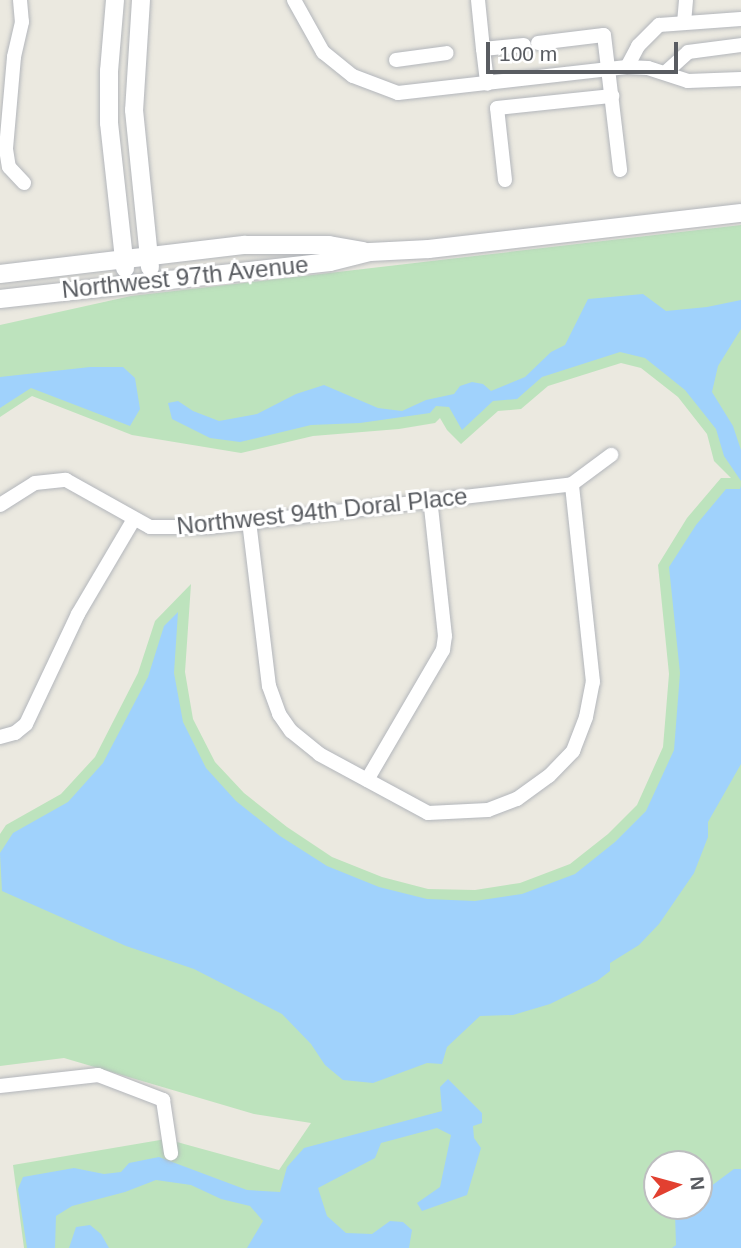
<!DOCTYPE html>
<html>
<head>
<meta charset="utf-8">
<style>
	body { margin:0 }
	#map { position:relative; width:741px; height:1248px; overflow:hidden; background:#ebe9e0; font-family:Arial,sans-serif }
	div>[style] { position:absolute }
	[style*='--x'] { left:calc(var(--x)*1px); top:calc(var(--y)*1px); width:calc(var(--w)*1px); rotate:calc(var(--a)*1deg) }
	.green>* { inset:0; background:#bde3bd }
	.water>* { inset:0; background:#a0d2fc }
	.roads { filter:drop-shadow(0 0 2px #b3b6bb) drop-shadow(0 0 2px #b3b6bb) }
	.minor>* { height:14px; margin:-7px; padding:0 7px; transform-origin:7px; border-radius:7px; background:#fff }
	.tertiary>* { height:18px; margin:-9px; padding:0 9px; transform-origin:9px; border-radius:9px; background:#fff }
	span { translate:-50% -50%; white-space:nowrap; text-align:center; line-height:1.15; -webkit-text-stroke:6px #fff; paint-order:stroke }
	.street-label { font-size:24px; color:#595c61 }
	.north { position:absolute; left:643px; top:1150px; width:70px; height:70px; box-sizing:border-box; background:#fff; border:2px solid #bdbec0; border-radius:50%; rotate:85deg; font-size:19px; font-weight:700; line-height:28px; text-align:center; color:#595c61 }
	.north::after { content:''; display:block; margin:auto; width:24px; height:32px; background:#e24030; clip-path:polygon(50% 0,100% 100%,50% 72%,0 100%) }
	.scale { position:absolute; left:486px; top:42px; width:192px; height:32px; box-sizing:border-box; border:4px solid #595c61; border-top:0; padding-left:9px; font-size:21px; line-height:24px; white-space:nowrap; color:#595c61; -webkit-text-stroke:5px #fff; paint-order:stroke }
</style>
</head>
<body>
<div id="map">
	<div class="green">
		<i style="clip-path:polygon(evenodd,741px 225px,741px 1248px,24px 1248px,13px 1165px,166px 1139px,279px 1170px,311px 1123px,254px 1114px,64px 1058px,0 1066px,0 834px,6px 825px,61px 794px,95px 757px,138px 673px,155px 621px,191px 584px,185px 672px,193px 719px,215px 762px,244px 793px,287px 827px,332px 857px,382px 877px,428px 889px,475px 890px,520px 883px,570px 864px,608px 834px,637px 805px,663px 747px,669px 674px,658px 565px,687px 518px,721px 478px,731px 478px,714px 461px,707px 434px,678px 397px,641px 368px,621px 363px,548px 386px,521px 409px,498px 411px,461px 444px,447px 430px,440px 418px,435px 423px,399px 429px,313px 436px,241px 453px,132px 435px,32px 396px,0 417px,0 325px,131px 296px,741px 225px,657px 1164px,699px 1164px,699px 1206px,657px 1206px,657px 1164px)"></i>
	</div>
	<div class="water">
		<i style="clip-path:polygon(643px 294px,666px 311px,707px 307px,741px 300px,741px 329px,718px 366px,712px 392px,733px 426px,741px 450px,741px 481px,724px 456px,716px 429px,685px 390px,645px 358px,620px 352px,542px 377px,517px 399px,493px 401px,462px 430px,449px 407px,436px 406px,430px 413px,360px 423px,311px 425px,240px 442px,210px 438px,172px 419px,168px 403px,178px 401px,193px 411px,219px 421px,257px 414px,296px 394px,324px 385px,378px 408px,402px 411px,426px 400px,454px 394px,460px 386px,472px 382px,483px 384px,491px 391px,525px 377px,551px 352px,565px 345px,588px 299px)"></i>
		<i style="clip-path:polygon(90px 367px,123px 367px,135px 378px,140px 409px,130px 426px,31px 388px,0 408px,0 377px)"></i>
		<i style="clip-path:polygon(741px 486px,741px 764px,708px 822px,708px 837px,694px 873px,659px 924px,639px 945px,610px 963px,610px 971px,597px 981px,550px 1004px,513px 1015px,480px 1016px,447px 1047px,442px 1064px,427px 1063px,373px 1083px,343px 1080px,325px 1065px,311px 1044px,282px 1014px,194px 969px,126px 946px,2px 891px,0 853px,13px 833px,68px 802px,103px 763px,148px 677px,164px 626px,178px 612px,174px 673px,183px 722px,206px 768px,236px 801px,280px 836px,327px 866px,379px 887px,427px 899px,475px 901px,522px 894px,575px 874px,615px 842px,646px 811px,674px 750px,680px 673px,669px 567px,696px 525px,726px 489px,740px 489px)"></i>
		<i style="clip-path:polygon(448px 1079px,482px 1113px,482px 1123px,473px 1126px,474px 1138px,481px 1148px,467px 1195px,422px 1211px,417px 1203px,440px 1187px,451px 1135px,437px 1128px,381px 1143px,375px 1158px,318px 1188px,327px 1216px,346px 1233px,372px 1234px,390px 1221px,403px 1222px,412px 1230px,409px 1248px,247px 1248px,263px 1221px,250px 1206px,221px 1199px,191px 1185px,156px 1180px,125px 1192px,72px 1206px,56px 1216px,55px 1248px,27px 1248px,18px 1189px,23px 1177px,74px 1168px,104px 1174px,121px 1172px,129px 1163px,159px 1157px,247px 1190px,280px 1192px,287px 1167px,304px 1148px,442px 1111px,440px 1087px)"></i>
		<i style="clip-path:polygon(734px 1169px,741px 1169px,741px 1248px,672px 1248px,676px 1245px,675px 1213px,684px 1206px,699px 1206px,699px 1195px)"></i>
		<i style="clip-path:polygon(90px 1225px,101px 1234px,109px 1248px,69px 1248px,76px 1227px)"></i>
	</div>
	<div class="roads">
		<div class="minor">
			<i style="--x:20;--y:0;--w:22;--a:85"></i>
			<i style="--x:22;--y:22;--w:36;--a:103"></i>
			<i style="--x:14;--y:57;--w:92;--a:95"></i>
			<i style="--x:6;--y:149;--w:18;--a:81"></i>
			<i style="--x:9;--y:167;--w:22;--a:47"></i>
			<i style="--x:294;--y:0;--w:60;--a:60.9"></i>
			<i style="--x:323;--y:52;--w:38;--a:39"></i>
			<i style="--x:353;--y:76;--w:48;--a:20.7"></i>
			<i style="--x:398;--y:93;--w:230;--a:-6.5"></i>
			<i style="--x:627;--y:67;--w:21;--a:3"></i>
			<i style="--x:648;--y:68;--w:42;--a:18"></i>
			<i style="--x:688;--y:81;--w:53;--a:-2.2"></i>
			<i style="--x:478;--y:0;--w:49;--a:84.2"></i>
			<i style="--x:483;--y:49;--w:41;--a:-5.6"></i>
			<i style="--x:684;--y:23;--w:23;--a:-85"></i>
			<i style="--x:538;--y:43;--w:66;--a:-6.9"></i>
			<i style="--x:604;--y:35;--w:136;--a:83.2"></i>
			<i style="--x:483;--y:49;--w:35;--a:83"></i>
			<i style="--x:396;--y:60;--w:51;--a:-7.8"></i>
			<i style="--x:627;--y:67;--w:24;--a:-62"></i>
			<i style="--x:638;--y:46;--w:30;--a:-45"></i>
			<i style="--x:659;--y:25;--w:82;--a:-4.2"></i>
			<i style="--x:665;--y:73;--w:31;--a:-42"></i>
			<i style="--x:688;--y:52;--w:53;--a:-7.5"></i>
			<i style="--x:505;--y:180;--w:72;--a:-96.3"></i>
			<i style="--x:497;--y:108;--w:116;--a:-6"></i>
			<i style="--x:0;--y:505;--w:41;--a:-32.2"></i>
			<i style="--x:35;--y:483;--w:31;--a:-6"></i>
			<i style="--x:66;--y:480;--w:96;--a:29.2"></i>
			<i style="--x:150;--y:527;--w:58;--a:0"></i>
			<i style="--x:208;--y:527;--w:367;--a:-6.7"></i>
			<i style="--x:572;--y:484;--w:49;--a:-36.6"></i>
			<i style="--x:249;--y:521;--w:166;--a:83.1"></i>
			<i style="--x:269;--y:686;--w:30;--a:70"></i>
			<i style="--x:279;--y:714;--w:21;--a:55"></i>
			<i style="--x:291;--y:731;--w:36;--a:39"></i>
			<i style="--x:319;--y:754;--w:124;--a:28.4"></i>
			<i style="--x:428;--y:813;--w:60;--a:-2.9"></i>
			<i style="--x:488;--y:810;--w:31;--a:-21"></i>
			<i style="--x:517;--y:799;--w:39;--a:-36"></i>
			<i style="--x:549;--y:776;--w:35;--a:-46"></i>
			<i style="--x:573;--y:751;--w:36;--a:-69"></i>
			<i style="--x:586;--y:717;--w:36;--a:-79"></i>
			<i style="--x:593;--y:682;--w:199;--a:-96.1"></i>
			<i style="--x:0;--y:737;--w:16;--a:-15"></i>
			<i style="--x:15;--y:733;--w:14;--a:-39"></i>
			<i style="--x:26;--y:724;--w:122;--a:-64.7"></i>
			<i style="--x:78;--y:614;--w:110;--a:-59.5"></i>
			<i style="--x:367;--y:780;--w:151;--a:-59.7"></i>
			<i style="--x:443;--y:650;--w:14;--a:-82"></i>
			<i style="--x:445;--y:636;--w:138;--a:-96.2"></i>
			<i style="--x:0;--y:1086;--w:99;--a:-6.4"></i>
			<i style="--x:98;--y:1075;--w:70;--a:21"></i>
			<i style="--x:163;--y:1100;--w:54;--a:81.4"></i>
		</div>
		<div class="tertiary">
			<i style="--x:115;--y:0;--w:71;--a:94.8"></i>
			<i style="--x:109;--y:71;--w:52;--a:90"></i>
			<i style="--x:109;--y:123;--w:146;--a:83.7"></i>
			<i style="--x:141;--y:0;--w:110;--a:93.6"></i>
			<i style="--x:134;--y:110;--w:158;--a:84.2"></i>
			<i style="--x:0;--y:274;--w:247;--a:-6.8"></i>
			<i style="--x:245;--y:245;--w:84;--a:0"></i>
			<i style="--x:329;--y:245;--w:35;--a:10"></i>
			<i style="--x:0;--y:299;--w:332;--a:-6.4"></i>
			<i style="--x:330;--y:262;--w:41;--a:-14"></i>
			<i style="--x:370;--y:252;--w:59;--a:-2.9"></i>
			<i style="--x:429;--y:249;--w:314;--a:-6.6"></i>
		</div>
	</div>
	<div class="street-label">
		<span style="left:185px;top:277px;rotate:-6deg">Northwest 97th Avenue</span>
		<span style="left:322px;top:511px;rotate:-6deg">Northwest 94th Doral Place</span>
	</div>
	<div class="north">N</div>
	<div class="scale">100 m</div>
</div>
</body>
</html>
